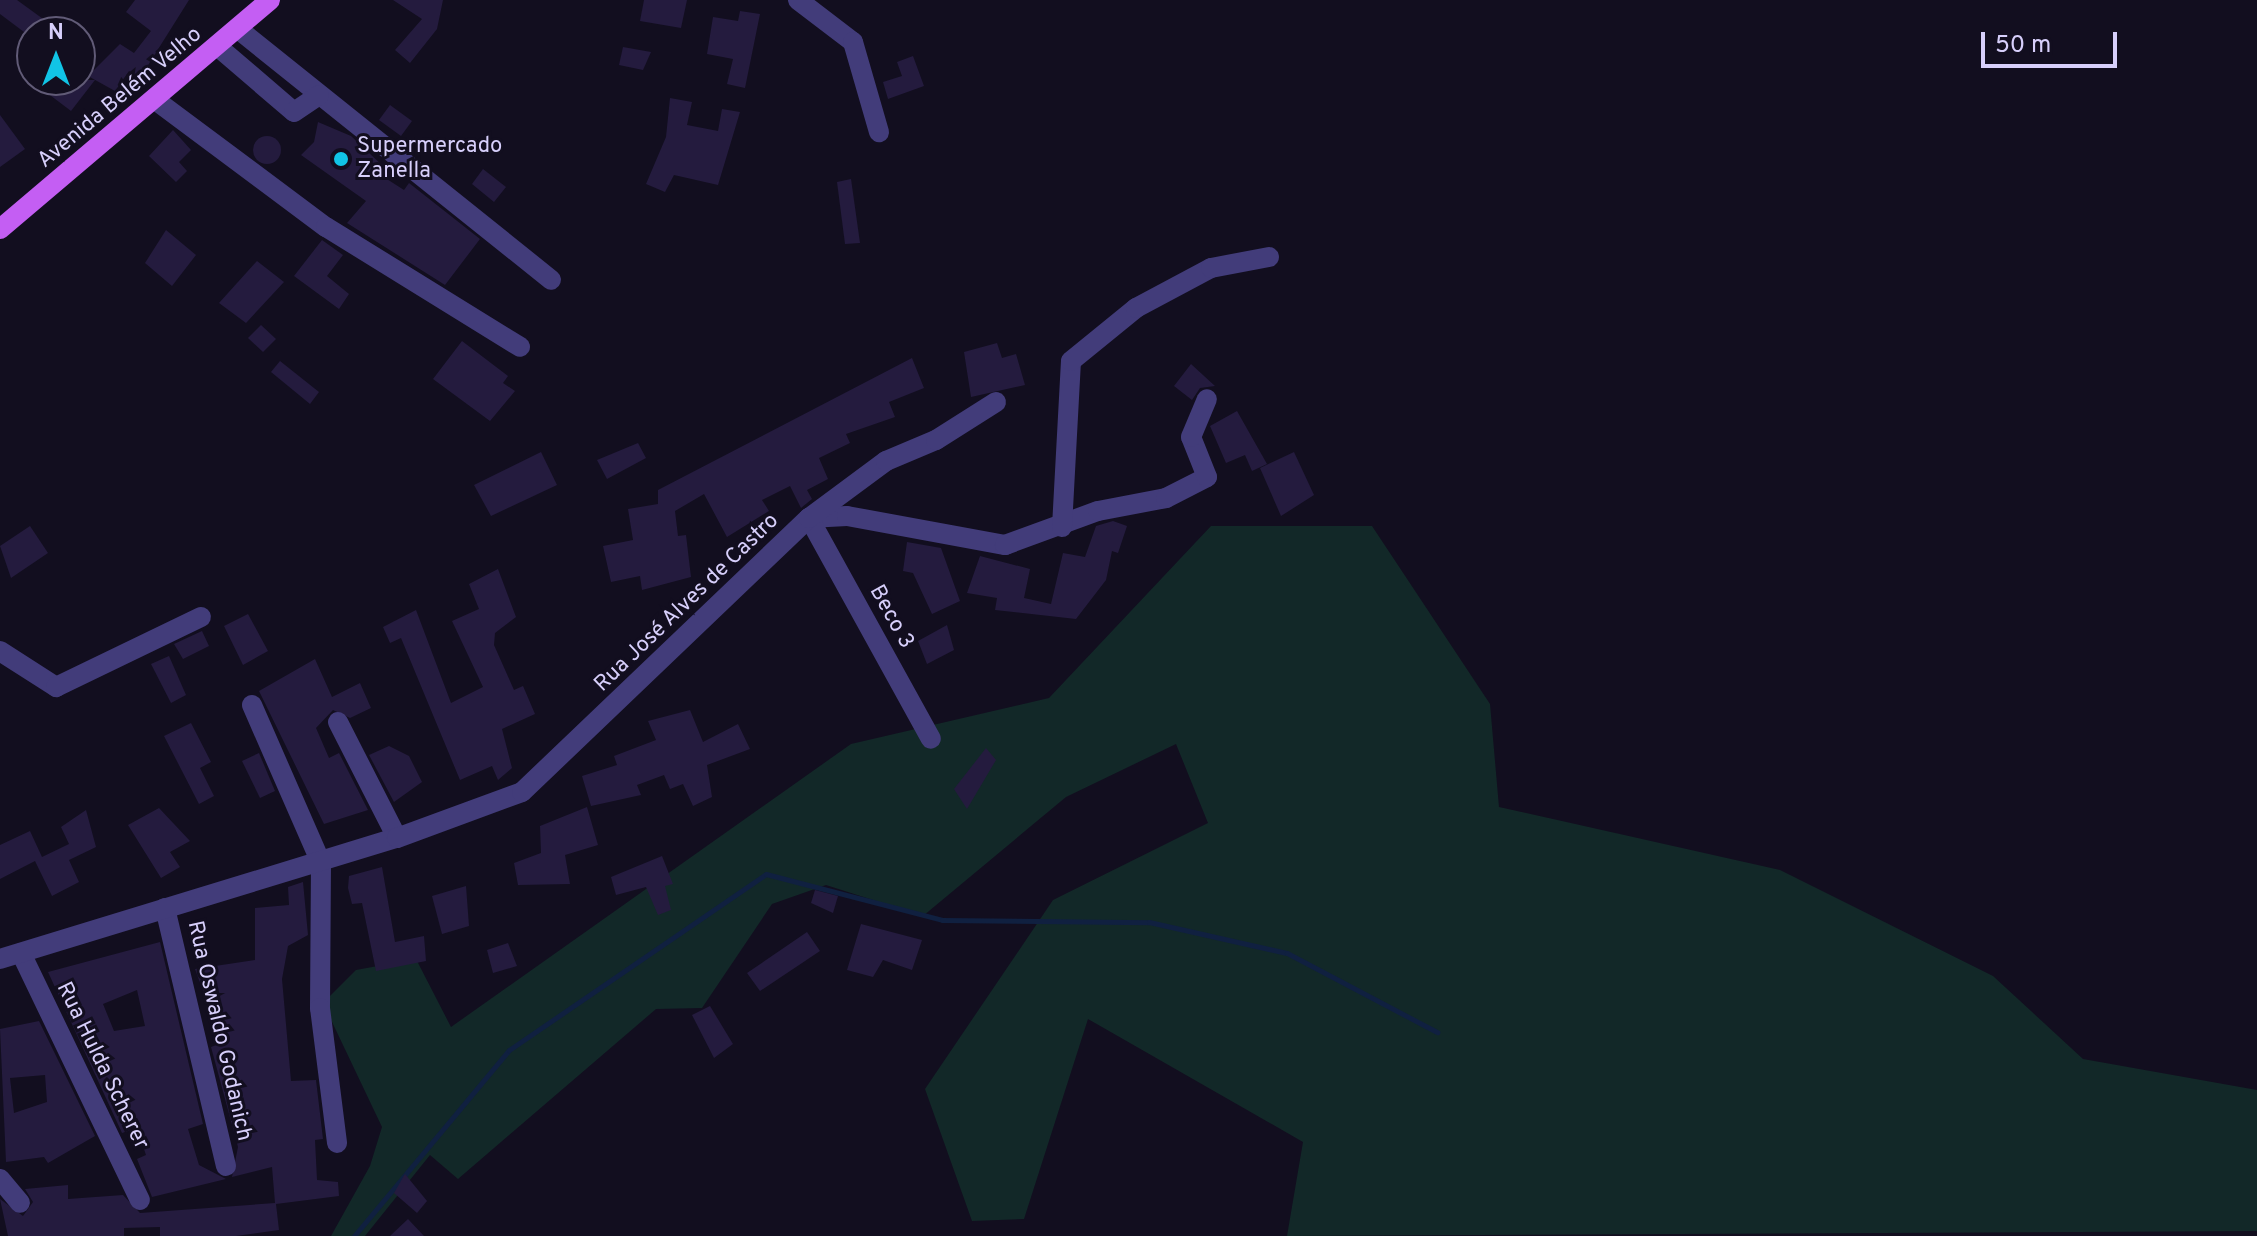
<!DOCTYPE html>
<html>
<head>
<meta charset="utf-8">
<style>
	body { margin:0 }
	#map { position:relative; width:2257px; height:1236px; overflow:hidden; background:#120e1f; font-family:Overpass,sans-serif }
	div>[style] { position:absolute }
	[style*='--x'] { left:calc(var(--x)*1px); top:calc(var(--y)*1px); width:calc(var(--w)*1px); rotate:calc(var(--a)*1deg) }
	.green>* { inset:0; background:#122828 }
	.stream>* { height:5px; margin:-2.5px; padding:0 2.5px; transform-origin:2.5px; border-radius:2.5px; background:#102040 }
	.building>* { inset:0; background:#241b3e }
	.round { border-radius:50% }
	.minor>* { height:20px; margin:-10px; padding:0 10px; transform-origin:10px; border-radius:10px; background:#423c7a }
	.major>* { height:20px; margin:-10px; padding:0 10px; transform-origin:10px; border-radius:10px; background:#c45ef3 }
	.dots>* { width:22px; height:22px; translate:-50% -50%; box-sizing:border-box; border:4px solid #120e1f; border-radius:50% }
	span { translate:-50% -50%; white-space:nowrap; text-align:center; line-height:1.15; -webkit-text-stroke:6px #120e1f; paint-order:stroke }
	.street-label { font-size:22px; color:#d7cffb }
	.poi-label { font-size:22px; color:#d7cffb }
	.left { translate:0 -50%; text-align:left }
	.north { position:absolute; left:16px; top:16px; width:80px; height:80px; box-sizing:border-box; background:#120e1f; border:2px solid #615b77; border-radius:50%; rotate:0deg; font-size:22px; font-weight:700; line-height:32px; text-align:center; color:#d7cffb }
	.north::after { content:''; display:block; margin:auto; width:28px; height:36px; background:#11c4e6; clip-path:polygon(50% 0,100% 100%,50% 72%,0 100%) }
	.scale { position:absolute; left:1981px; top:32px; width:136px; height:36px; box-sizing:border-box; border:4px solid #d7cffb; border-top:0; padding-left:10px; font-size:24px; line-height:28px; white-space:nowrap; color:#d7cffb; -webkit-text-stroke:6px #120e1f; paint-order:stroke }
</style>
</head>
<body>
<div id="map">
	<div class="green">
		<i style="clip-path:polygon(1211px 526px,1372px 526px,1490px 704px,1499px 807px,1780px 870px,1993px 976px,2083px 1059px,2257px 1090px,2257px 1231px,1287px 1236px,1303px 1142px,1088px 1019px,1024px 1219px,972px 1221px,925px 1089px,1053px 900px,1208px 823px,1176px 744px,1066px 797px,923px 916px,826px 885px,772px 904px,702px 1008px,656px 1009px,458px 1179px,430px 1155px,365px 1236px,331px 1236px,370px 1166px,382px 1127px,323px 1003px,356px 970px,416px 959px,451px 1027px,851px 744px,1049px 698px)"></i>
	</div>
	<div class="stream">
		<i style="--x:354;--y:1236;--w:242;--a:-50.2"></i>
		<i style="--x:509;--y:1050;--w:311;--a:-34.4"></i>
		<i style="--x:766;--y:874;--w:182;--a:14.6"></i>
		<i style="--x:942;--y:920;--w:207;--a:0.6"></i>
		<i style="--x:1149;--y:922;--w:141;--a:12.7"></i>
		<i style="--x:1287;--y:953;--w:170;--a:27.8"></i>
	</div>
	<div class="building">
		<i style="clip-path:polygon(0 0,17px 0,61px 32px,24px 32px,0 14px)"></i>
		<i style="clip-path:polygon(135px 0,189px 0,140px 78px,129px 71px,115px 91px,88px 76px,120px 44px,134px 53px,151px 31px,126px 12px)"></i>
		<i style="clip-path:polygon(393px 0,443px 0,437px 29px,410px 63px,395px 50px,422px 19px)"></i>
		<i style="clip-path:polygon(644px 0,687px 0,681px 28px,640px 21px)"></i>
		<i style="clip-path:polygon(740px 11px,760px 14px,745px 88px,727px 84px,733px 59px,707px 54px,713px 17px,738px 21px)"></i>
		<i style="clip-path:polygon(623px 47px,651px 52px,643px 70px,619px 65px)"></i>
		<i style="clip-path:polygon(913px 56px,924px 86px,888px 99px,883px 82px,902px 76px,897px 62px)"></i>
		<i style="clip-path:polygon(30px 80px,95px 80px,71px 111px)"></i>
		<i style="clip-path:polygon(670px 98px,692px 102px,687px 125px,718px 131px,722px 109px,740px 112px,718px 185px,674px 175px,665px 192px,646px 184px,666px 137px)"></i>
		<i style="clip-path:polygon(390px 105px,412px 121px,401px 136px,379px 120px)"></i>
		<i style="clip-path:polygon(0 115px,25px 149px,0 167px)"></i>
		<i style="clip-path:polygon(318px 122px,351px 136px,384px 167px,379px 174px,404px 190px,409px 183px,480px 239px,445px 285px,347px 223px,366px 201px,301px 155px,314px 142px)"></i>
		<i style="clip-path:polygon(173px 130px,191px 150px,179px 162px,187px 171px,176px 182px,149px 156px)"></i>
		<i class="round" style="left:253px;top:136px;width:28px;height:28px"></i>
		<i style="clip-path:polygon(483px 169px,506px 187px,494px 202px,472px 184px)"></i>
		<i style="clip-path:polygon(851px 179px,860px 243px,845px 244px,837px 182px)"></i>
		<i style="clip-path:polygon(166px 230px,196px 255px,172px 286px,145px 263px)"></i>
		<i style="clip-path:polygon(322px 240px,343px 255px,327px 276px,349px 294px,339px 309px,294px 276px)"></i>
		<i style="clip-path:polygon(257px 261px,284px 282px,246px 323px,219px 303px)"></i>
		<i style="clip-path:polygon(261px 325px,276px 339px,263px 352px,248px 338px)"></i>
		<i style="clip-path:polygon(462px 341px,508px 376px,503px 383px,515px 391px,490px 421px,433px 379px)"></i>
		<i style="clip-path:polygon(997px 343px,1002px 358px,1016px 354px,1025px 385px,971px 397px,964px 352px)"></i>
		<i style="clip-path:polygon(912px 358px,924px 388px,889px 402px,895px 417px,846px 434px,850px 443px,819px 458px,828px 479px,807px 490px,812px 499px,801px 508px,790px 486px,762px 500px,769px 511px,727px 537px,704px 494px,675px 511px,678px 536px,686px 535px,691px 577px,642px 590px,640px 576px,611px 582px,603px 546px,633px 540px,628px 509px,658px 504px,658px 490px)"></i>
		<i style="clip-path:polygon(280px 361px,319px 392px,310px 404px,271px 372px)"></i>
		<i style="clip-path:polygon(1191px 364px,1215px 386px,1200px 388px,1192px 400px,1174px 386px)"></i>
		<i style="clip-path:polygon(1237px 411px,1267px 464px,1252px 471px,1245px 455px,1226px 463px,1210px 426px)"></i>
		<i style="clip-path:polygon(638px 443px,646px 458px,607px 479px,597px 460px)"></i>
		<i style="clip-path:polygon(541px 452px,557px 485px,491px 516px,474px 485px)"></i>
		<i style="clip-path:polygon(1294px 452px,1314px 495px,1281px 516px,1260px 468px)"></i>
		<i style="clip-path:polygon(1113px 521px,1127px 526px,1118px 553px,1112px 551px,1106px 580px,1076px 619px,995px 610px,997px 598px,967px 593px,980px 556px,1030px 569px,1024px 598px,1051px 604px,1063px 553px,1085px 557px,1096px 526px)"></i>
		<i style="clip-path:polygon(30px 526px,48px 553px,11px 578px,0 546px)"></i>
		<i style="clip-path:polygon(907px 542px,941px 548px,960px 601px,932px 614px,913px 573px,903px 571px)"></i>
		<i style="clip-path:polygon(498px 569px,516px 617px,495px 633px,494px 645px,514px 690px,523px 686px,535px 714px,502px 729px,512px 768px,498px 780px,492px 766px,460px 780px,401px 638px,390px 643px,383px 627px,416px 610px,451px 703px,483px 687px,452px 621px,479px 609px,469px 584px)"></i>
		<i style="clip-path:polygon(248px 614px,268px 651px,243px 665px,224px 626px)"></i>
		<i style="clip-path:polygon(947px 625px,954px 650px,927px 664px,918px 641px)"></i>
		<i style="clip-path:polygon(202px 631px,209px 646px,183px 659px,174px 644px)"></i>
		<i style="clip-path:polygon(169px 656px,186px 695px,171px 703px,151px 664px)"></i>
		<i style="clip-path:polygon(315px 659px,332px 697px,360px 683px,371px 708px,350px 718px,333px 710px,316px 728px,329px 758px,339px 753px,368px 810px,324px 824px,259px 691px)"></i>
		<i style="clip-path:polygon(690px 710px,703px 742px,738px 724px,750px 749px,707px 765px,712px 797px,693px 806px,683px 784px,670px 789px,664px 775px,637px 785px,641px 795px,591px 806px,582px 776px,617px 765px,614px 756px,656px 740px,648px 721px)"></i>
		<i style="clip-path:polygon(191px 723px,211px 762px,200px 768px,214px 796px,199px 804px,164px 736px)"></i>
		<i style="clip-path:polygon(389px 746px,409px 756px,422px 782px,394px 802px,369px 755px)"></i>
		<i style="clip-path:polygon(986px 748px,996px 760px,967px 809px,954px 789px)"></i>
		<i style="clip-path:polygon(259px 753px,275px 791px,260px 798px,242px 761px)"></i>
		<i style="clip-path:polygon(587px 807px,598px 845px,565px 855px,570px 884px,518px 885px,514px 863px,541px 853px,540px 826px)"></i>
		<i style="clip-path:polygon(159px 808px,190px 841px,170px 852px,180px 867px,161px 878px,128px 825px)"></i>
		<i style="clip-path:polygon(86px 810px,96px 847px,69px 860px,79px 882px,52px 896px,35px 861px,0 879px,0 845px,30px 831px,42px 857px,69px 844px,61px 827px)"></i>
		<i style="clip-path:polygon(662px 856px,673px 884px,665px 886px,671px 910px,658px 915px,646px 887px,616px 895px,611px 877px)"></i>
		<i style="clip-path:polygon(382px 867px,395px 942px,424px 936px,426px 961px,376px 971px,362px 903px,352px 904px,348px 888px,349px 876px)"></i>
		<i style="clip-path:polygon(303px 882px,308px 935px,288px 946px,282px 979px,291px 1081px,316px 1080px,323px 1139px,315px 1140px,317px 1180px,338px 1182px,339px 1196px,276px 1204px,279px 1230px,236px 1236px,160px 1236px,160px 1227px,124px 1228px,124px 1236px,8px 1236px,0 1199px,23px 1216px,33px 1202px,25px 1189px,68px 1185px,68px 1199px,123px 1195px,140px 1213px,275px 1203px,272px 1167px,232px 1177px,238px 1147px,211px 1047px,222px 1043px,195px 969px,255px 960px,255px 908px,289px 905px,288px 887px)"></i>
		<i style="clip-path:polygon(466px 886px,469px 926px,442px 934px,432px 896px)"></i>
		<i style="clip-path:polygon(815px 890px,838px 896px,833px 913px,811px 903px)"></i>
		<i style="clip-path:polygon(861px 924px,922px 940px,912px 970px,883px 960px,873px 977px,847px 970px)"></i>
		<i style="clip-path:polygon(807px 932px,820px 951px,760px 991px,747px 973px)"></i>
		<i style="clip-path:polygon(evenodd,160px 942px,203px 1124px,188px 1129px,199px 1165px,226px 1179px,152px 1197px,137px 1159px,146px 1155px,137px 1128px,122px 1133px,48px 972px,160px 942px,137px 990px,145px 1026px,114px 1031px,103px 1004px,137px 990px)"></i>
		<i style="clip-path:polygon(508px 943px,517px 966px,493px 973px,487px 950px)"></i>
		<i style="clip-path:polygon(710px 1006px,733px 1044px,714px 1058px,692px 1015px)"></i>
		<i style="clip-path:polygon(evenodd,39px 1021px,95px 1136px,48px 1163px,44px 1157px,6px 1162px,0 1029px,39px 1021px,45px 1075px,47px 1102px,14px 1113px,10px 1078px,45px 1075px)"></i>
		<i style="clip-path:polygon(405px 1174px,427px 1201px,417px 1213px,394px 1193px)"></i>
		<i style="clip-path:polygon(408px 1219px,424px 1236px,390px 1236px)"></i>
	</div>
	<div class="minor">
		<i style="--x:798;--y:0;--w:69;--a:37.4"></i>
		<i style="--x:853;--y:42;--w:94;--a:73.9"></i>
		<i style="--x:238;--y:29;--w:401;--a:38.7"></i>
		<i style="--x:217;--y:46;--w:101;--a:40.6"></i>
		<i style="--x:294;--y:112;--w:30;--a:-34"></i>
		<i style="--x:158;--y:102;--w:209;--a:36.7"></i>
		<i style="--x:326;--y:227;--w:228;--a:31.7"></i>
		<i style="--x:809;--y:518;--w:38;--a:-3"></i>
		<i style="--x:847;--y:516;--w:161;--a:10.4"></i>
		<i style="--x:1005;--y:545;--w:99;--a:-20.1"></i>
		<i style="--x:1098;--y:511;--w:69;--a:-10.8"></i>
		<i style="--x:1166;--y:498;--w:46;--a:-27.1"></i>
		<i style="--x:1207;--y:477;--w:43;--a:-111.8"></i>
		<i style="--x:1191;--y:437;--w:41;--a:-67.2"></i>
		<i style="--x:809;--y:518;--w:252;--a:61.1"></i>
		<i style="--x:1062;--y:527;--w:166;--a:-86.9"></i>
		<i style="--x:1071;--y:361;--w:84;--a:-39.2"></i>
		<i style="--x:1136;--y:308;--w:85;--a:-28.1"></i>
		<i style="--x:1211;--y:268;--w:59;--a:-10.7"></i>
		<i style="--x:0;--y:651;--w:67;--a:32.7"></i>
		<i style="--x:56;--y:687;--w:161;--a:-25.8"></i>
		<i style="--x:252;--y:705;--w:172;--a:66.4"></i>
		<i style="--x:321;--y:863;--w:145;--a:90.4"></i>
		<i style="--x:320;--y:1008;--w:136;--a:82.8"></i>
		<i style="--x:338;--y:722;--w:130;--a:63"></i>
		<i style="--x:165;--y:908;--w:265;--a:76.7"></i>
		<i style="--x:21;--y:953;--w:274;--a:64.3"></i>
		<i style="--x:0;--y:959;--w:415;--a:-17"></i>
		<i style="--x:397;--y:838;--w:133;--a:-20.2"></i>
		<i style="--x:522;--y:792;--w:397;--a:-43.7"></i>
		<i style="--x:809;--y:518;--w:96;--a:-36.5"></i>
		<i style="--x:886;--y:461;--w:54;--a:-22.8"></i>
		<i style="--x:936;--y:440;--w:71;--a:-32.3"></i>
		<i style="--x:0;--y:1179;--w:31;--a:50"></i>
	</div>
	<div class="major">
		<i style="--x:0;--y:229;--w:354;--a:-40.3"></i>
	</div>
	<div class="dots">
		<i style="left:341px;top:159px;background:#11c4e6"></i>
	</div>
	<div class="street-label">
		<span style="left:120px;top:98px;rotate:-40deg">Avenida Belém Velho</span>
		<span style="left:687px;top:603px;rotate:-44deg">Rua José Alves de Castro</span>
		<span style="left:891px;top:617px;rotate:61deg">Beco 3</span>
		<span style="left:219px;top:1031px;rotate:77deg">Rua Oswaldo Godanich</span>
		<span style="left:102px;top:1066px;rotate:64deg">Rua Hulda Scherer</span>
	</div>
	<div class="poi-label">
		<span class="left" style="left:357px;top:159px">Supermercado<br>Zanella</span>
	</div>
	<div class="north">N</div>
	<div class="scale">50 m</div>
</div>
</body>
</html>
